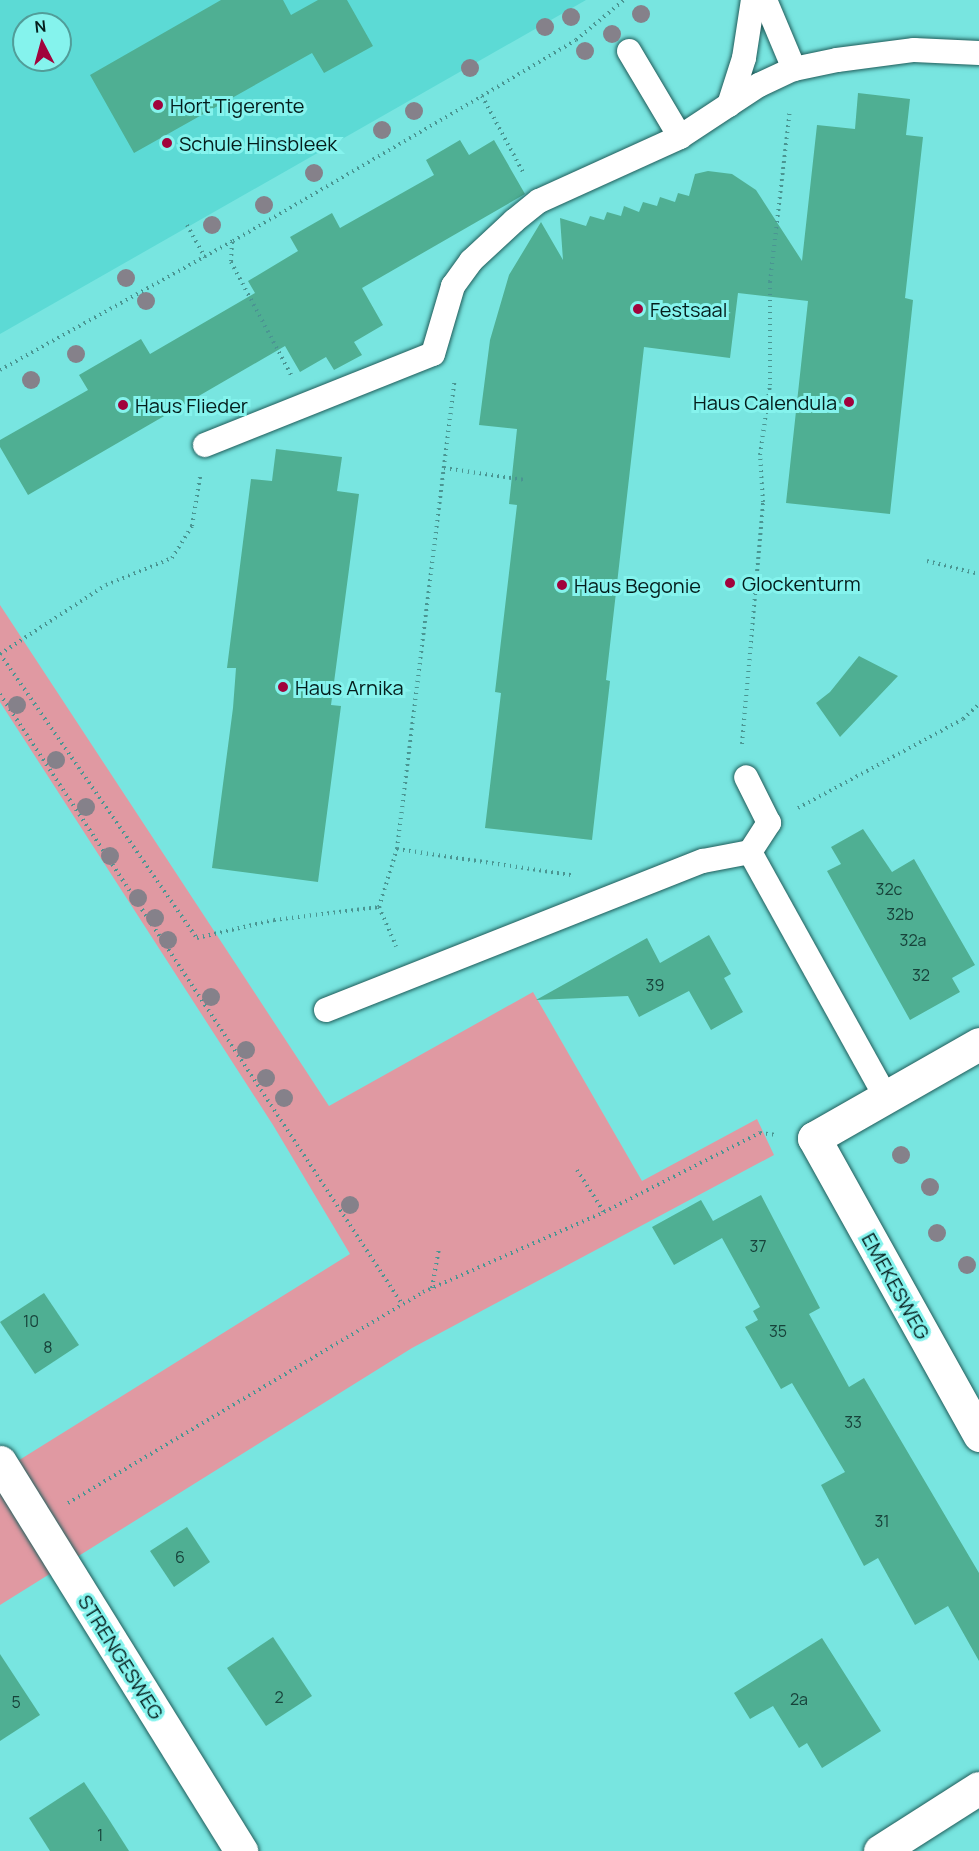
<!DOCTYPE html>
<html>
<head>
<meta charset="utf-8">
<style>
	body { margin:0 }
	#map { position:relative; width:979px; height:1851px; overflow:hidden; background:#78e5e0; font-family:Manrope,sans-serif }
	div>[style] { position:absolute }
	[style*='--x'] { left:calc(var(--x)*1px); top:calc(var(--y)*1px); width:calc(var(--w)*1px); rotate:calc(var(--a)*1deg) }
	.built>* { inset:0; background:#5cdad5 }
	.green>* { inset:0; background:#e099a2 }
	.building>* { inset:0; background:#4faf93 }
	.path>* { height:4px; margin-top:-2px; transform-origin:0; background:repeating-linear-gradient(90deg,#4a9592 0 1.5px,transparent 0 6px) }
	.roads { filter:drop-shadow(0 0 2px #205c5a) drop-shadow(0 0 2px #205c5a) }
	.lane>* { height:24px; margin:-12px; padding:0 12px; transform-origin:12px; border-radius:12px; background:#fff }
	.street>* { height:33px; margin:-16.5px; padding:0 16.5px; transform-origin:16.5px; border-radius:16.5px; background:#fff }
	.trees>* { width:18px; height:18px; margin:-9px; border-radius:50%; background:#85818a }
	.dots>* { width:16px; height:16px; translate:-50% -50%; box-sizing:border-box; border:3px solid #85f3ed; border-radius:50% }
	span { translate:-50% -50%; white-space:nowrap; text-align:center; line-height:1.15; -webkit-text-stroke:6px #85f3ed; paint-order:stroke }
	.number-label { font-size:16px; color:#17423a }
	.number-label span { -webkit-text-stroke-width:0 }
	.poi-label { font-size:20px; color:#041d1c }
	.left { translate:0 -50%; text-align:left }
	.right { translate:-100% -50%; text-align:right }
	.street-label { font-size:20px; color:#041d1c }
	.north { position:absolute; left:12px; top:12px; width:60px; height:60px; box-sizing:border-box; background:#85f3ed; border:2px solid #519d99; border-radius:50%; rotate:354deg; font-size:16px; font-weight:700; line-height:24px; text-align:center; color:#041d1c }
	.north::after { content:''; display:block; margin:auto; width:21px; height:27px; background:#a1033c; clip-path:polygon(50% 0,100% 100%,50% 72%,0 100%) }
</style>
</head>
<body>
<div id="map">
	<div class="built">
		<i style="clip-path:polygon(evenodd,0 0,586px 0,0 334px,0 0,24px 24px,60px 24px,60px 60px,24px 60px,24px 24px)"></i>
	</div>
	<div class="green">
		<i style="clip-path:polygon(0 605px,329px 1106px,533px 992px,642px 1181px,757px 1119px,774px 1155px,412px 1348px,0 1605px,0 1472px,350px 1254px,273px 1125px,0 702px)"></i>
	</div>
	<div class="building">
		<i style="clip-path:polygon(221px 0,283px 0,291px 15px,318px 0,347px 0,373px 46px,324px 73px,312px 53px,134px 153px,90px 75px)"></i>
		<i style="clip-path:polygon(858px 93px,910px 99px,906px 135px,923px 137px,905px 298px,913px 300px,890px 514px,786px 503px,808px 301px,738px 293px,730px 358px,644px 347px,606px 680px,610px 681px,592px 840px,485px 828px,501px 693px,495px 692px,517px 505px,509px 504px,517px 429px,479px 425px,490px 340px,509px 275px,541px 222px,563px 260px,560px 218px,586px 226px,590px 216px,604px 220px,607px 212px,621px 216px,624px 206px,639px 212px,643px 202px,657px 206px,660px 197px,675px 202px,678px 193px,689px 196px,695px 174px,708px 171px,732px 174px,756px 190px,802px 261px,817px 125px,855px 129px)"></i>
		<i style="clip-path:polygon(460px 140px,469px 155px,494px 140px,525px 194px,362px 288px,383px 325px,354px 342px,362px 355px,334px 370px,326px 357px,300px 372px,285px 346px,28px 495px,0 447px,0 440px,88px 390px,79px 375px,141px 339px,150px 354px,255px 293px,248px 281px,298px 251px,290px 237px,332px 213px,340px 228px,434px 175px,426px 160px)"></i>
		<i style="clip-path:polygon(276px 449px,342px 457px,337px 491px,359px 494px,331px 705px,341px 706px,318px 882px,212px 868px,233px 708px,236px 668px,227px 668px,251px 479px,272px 481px)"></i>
		<i style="clip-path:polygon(859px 656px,898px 676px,840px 737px,816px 703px,830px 692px)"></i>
		<i style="clip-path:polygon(863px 829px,892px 872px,914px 859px,975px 965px,952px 978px,960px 992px,910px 1020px,827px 871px,841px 864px,831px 847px)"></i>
		<i style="clip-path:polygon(709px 935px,731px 974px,724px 978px,743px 1012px,711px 1030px,689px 991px,639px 1017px,628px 996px,536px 1000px,647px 938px,660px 963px)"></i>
		<i style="clip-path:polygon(761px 1195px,820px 1308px,809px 1314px,849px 1387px,864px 1378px,979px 1573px,979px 1661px,948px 1606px,915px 1625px,878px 1558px,864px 1566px,821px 1485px,845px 1472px,792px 1383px,781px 1389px,745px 1327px,758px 1320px,753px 1311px,760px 1307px,722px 1238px,674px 1265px,652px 1227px,701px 1200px,713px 1221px)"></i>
		<i style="clip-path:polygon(44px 1293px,79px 1345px,35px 1374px,0 1322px)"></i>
		<i style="clip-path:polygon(187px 1527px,210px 1562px,174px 1587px,150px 1551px)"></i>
		<i style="clip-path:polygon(273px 1637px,312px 1696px,266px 1726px,227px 1668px)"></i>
		<i style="clip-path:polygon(822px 1638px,881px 1731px,822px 1768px,807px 1743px,799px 1748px,773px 1706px,750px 1719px,734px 1693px)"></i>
		<i style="clip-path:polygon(0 1654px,40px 1715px,0 1741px)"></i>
		<i style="clip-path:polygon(84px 1782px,108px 1818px,129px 1851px,50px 1851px,29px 1818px)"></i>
	</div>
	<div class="path">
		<i style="--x:482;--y:96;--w:86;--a:61.7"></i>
		<i style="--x:187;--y:225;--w:37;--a:61"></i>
		<i style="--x:232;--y:242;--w:20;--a:93"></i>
		<i style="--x:231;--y:262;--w:128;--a:62"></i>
		<i style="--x:0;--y:370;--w:266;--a:-29"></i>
		<i style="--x:233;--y:241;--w:288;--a:-30.2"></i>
		<i style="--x:482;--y:96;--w:109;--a:-30.8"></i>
		<i style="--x:576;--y:40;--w:62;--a:-39.8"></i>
		<i style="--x:444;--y:468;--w:82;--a:8.4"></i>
		<i style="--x:927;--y:561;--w:54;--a:14"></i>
		<i style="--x:0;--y:654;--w:346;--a:55.3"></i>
		<i style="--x:197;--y:938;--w:79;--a:-13.2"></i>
		<i style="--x:274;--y:920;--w:106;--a:-7.1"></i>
		<i style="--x:379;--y:907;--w:43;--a:66.4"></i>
		<i style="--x:0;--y:654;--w:126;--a:-33.1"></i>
		<i style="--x:106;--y:585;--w:71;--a:-22.2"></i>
		<i style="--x:172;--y:558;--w:38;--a:-58"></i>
		<i style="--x:192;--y:526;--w:50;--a:-80.7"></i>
		<i style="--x:0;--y:694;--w:731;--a:56.61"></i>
		<i style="--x:742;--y:744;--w:243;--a:-85"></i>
		<i style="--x:763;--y:502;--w:47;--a:-93.7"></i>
		<i style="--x:760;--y:455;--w:71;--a:-81.9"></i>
		<i style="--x:770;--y:385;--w:103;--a:-90"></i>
		<i style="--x:770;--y:282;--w:174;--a:-83.4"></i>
		<i style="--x:798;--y:808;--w:187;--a:-28.3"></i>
		<i style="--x:963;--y:719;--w:22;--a:-43"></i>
		<i style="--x:397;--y:849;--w:177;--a:8.5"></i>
		<i style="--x:379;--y:907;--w:61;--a:-72.8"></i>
		<i style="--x:397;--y:849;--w:473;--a:-83"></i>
		<i style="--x:577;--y:1170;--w:50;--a:57.3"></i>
		<i style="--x:432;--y:1288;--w:39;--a:-80"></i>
		<i style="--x:68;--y:1503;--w:413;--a:-30.7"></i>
		<i style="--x:423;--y:1292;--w:198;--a:-23.8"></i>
		<i style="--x:604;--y:1212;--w:175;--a:-26.9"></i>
		<i style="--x:760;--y:1133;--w:17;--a:7"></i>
	</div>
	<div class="roads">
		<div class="lane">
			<i style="--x:765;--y:0;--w:75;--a:67.2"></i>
			<i style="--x:629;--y:51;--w:100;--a:59.3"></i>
			<i style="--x:729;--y:105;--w:49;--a:-72.3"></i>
			<i style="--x:744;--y:58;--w:59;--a:-81.2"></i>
			<i style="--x:205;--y:445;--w:245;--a:-21.8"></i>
			<i style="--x:433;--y:354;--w:71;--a:-73.6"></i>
			<i style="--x:453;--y:286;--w:31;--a:-54"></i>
			<i style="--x:471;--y:261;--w:59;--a:-42.9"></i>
			<i style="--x:514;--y:221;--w:32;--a:-39"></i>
			<i style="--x:539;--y:201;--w:155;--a:-24.4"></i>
			<i style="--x:680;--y:137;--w:95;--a:-33.4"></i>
			<i style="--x:759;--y:85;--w:38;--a:-25"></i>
			<i style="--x:794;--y:69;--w:44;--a:-11.8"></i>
			<i style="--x:837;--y:60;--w:78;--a:-7.4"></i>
			<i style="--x:914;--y:50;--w:65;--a:2.6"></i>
			<i style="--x:750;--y:852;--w:280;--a:61"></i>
			<i style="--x:326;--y:1010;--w:405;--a:-21.6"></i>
			<i style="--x:703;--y:861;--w:48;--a:-10.8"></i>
			<i style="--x:750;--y:852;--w:35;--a:-57"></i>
			<i style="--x:769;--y:823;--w:51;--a:-116.6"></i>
		</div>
		<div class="street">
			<i style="--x:979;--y:1044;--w:190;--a:150.3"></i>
			<i style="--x:814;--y:1138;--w:340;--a:60.9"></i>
			<i style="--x:0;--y:1462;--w:458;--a:58.2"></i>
			<i style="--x:880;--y:1851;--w:117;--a:-32.5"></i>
		</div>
	</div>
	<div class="trees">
		<i style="left:641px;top:14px"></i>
		<i style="left:571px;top:17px"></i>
		<i style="left:545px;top:27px"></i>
		<i style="left:612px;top:34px"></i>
		<i style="left:585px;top:51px"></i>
		<i style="left:470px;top:68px"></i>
		<i style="left:414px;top:111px"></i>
		<i style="left:382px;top:130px"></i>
		<i style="left:314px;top:173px"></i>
		<i style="left:264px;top:205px"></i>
		<i style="left:212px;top:225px"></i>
		<i style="left:126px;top:278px"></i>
		<i style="left:146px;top:301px"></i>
		<i style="left:76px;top:354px"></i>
		<i style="left:31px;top:380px"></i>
		<i style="left:17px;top:705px"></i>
		<i style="left:56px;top:760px"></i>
		<i style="left:86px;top:807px"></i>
		<i style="left:110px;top:856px"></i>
		<i style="left:138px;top:898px"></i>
		<i style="left:155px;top:918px"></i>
		<i style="left:168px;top:940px"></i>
		<i style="left:211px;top:997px"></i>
		<i style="left:246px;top:1050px"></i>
		<i style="left:266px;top:1078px"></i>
		<i style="left:284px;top:1098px"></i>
		<i style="left:901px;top:1155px"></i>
		<i style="left:930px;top:1187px"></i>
		<i style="left:350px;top:1205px"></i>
		<i style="left:937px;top:1233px"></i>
		<i style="left:967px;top:1265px"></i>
	</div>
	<div class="dots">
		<i style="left:158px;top:105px;background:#a1033c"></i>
		<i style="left:167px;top:143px;background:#a1033c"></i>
		<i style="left:638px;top:309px;background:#a1033c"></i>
		<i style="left:849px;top:402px;background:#a1033c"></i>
		<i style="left:123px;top:405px;background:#a1033c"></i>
		<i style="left:730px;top:583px;background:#a1033c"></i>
		<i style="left:562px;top:585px;background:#a1033c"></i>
		<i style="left:283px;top:687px;background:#a1033c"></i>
	</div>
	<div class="number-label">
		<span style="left:889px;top:889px">32c</span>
		<span style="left:900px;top:914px">32b</span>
		<span style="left:913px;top:940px">32a</span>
		<span style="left:921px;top:975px">32</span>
		<span style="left:655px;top:985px">39</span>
		<span style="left:758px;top:1246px">37</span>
		<span style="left:31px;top:1321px">10</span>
		<span style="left:778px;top:1331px">35</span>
		<span style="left:48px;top:1347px">8</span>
		<span style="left:853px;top:1422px">33</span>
		<span style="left:882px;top:1521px">31</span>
		<span style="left:180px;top:1557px">6</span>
		<span style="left:279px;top:1697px">2</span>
		<span style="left:799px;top:1699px">2a</span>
		<span style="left:16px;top:1702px">5</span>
		<span style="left:100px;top:1835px">1</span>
	</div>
	<div class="poi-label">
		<span class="left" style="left:170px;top:105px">Hort Tigerente</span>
		<span class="left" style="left:179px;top:143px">Schule Hinsbleek</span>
		<span class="left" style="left:650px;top:309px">Festsaal</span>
		<span class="right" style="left:837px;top:402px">Haus Calendula</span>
		<span class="left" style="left:135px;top:405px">Haus Flieder</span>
		<span class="left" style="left:742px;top:583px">Glockenturm</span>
		<span class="left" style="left:574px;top:585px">Haus Begonie</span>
		<span class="left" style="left:295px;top:687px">Haus Arnika</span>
	</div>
	<div class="street-label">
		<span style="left:896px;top:1286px;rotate:61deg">EMEKESWEG</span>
		<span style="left:121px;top:1657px;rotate:58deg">STRENGESWEG</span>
	</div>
	<div class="north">N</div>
</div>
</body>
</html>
